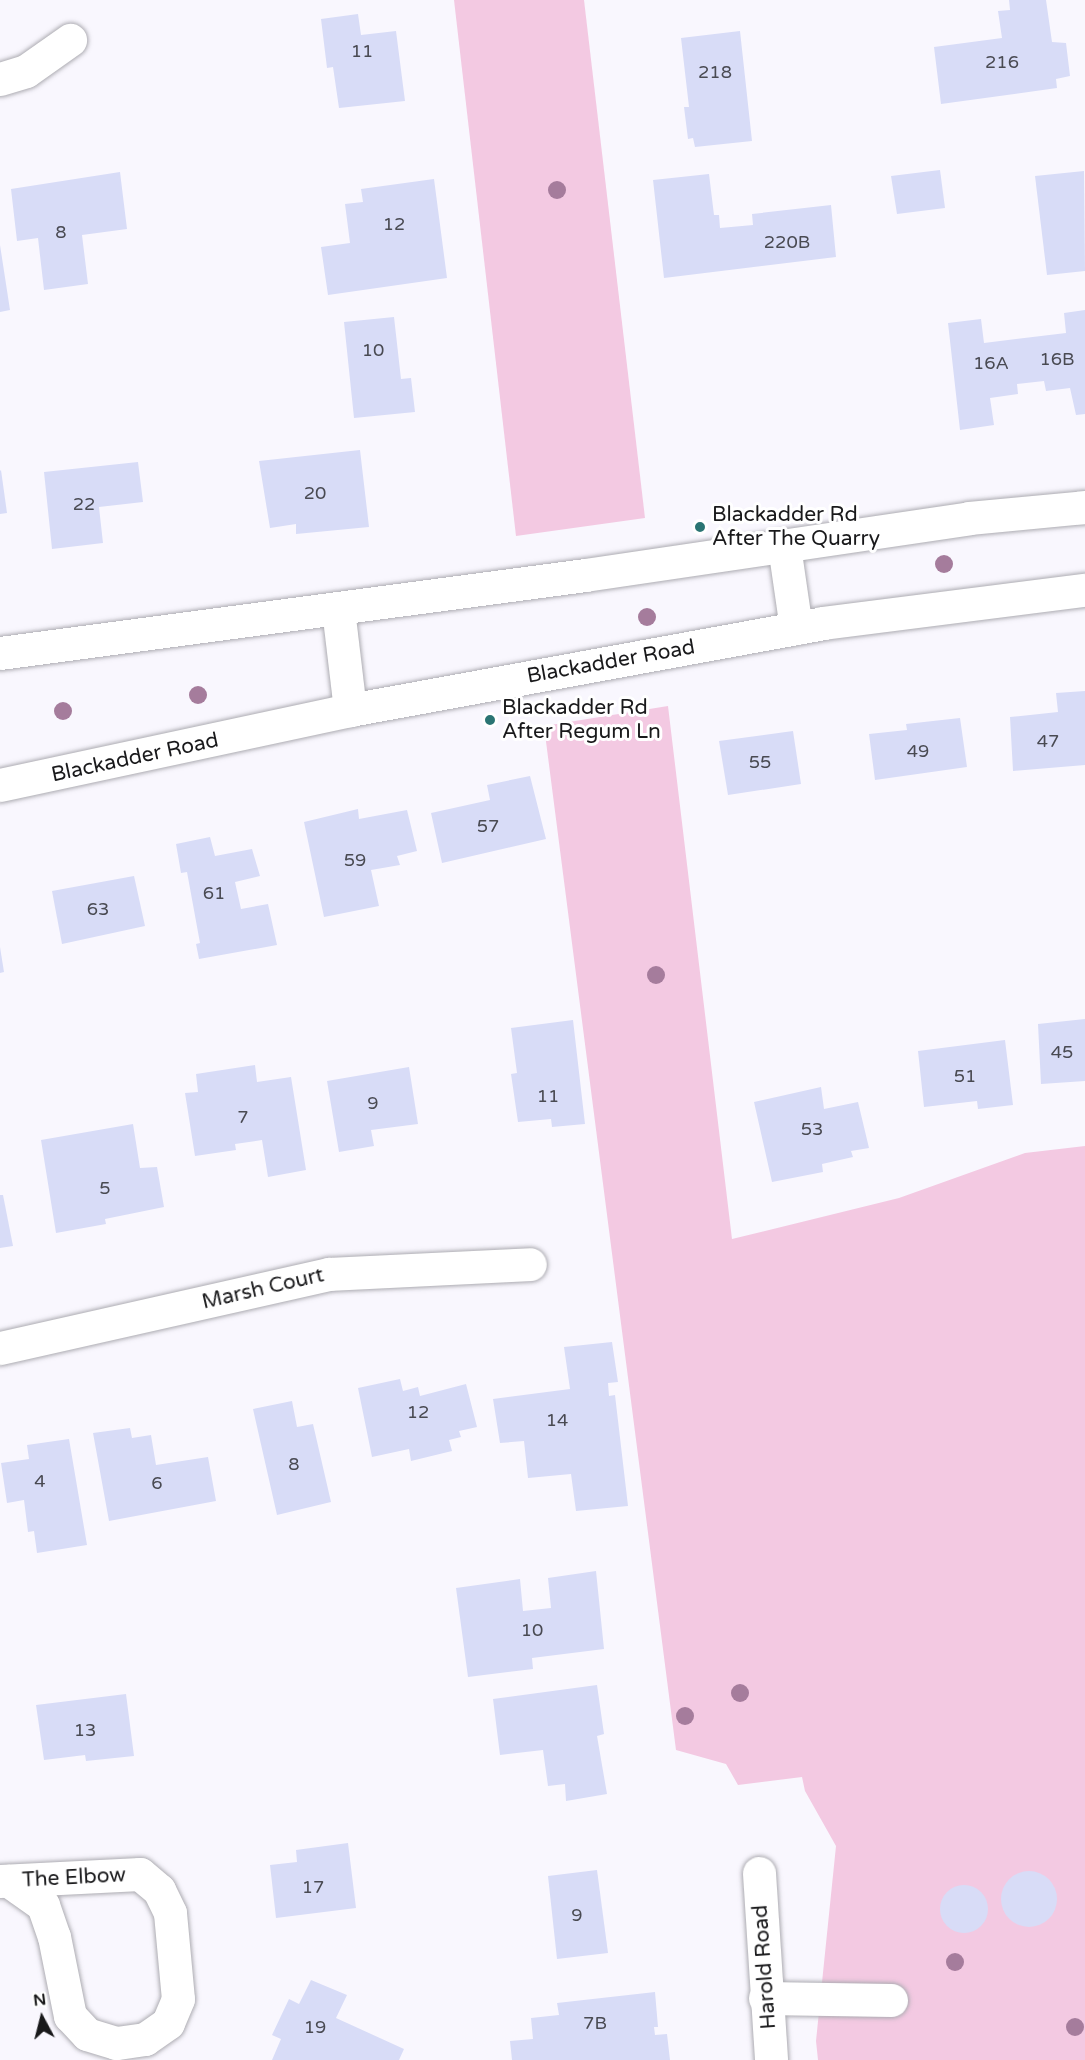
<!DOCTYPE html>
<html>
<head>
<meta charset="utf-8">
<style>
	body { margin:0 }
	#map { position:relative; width:1085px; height:2060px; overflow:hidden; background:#f9f7fe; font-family:"Varela Round",sans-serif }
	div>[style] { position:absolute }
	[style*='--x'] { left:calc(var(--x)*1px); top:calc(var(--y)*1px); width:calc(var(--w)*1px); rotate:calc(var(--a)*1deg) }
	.green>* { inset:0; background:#f3c9e2 }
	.building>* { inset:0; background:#d8dcf7 }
	.round { border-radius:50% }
	.roads { filter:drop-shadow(0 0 2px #adacb2) drop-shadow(0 0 2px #adacb2) }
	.minor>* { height:33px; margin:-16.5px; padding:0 16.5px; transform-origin:16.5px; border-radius:16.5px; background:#fff }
	.trees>* { width:18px; height:18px; margin:-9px; border-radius:50%; background:#a57c9c }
	.dots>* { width:16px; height:16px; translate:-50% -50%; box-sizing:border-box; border:3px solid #fff; border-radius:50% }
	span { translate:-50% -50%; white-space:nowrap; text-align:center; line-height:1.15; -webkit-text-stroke:6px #fff; paint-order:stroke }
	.number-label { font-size:18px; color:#494a52 }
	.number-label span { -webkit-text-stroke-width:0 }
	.poi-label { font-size:21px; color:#19191b }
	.left { translate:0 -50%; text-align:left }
	.street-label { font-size:21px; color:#19191b }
	.north { position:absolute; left:12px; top:1988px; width:60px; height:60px; -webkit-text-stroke:4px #fff; paint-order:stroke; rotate:353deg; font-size:16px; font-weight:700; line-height:24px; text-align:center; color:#19191b }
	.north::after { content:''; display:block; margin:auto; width:21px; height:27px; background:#19191b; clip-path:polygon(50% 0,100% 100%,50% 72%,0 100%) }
</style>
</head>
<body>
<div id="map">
	<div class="green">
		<i style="clip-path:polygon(454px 0,584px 0,645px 518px,516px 536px)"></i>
		<i style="clip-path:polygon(668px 706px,732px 1239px,899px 1198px,1025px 1153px,1085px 1146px,1085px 2060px,818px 2060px,816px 2041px,836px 1846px,805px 1791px,802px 1777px,738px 1785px,726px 1764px,676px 1750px,544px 726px)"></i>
	</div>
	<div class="building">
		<i style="clip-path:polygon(1009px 0,1046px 0,1052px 42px,1066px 43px,1070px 76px,1056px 79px,1057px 88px,941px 104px,934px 47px,1002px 38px,998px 11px,1010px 10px)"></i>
		<i style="clip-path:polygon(358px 14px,361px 35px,396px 31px,405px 101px,339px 108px,333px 67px,327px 68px,321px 19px)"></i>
		<i style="clip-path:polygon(740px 31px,752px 141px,695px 147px,693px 138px,688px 139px,684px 107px,689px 107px,681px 38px)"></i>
		<i style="clip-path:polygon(940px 170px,945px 208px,897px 214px,891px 176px)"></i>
		<i style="clip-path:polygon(1084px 171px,1085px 271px,1047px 275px,1035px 176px)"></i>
		<i style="clip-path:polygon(120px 172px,127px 229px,82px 235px,88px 284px,44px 290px,38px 238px,17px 241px,11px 189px)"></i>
		<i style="clip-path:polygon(709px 174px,714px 215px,719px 215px,720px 228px,753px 225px,752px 214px,831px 205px,836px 257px,664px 278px,653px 180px)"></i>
		<i style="clip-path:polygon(434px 179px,447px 278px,328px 295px,321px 247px,350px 243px,345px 204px,363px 202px,361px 189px)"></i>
		<i style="clip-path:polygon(0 245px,10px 310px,0 312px)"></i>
		<i style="clip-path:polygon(1085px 310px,1085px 414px,1076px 415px,1070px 388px,1046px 391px,1044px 381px,1017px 384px,1018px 394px,990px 398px,994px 425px,960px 430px,948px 323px,981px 319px,984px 343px,1066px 333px,1064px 313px)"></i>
		<i style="clip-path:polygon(394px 317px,401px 379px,411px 378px,415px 412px,354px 418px,344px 322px)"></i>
		<i style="clip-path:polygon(360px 450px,369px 527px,296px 534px,296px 524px,270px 528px,259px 461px)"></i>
		<i style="clip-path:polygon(138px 462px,143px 502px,99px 507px,103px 543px,52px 549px,44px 472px)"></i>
		<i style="clip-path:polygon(1px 470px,7px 513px,0 514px,0 471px)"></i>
		<i style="clip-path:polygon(1085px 691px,1085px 765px,1013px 771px,1010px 717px,1058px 712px,1056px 693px)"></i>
		<i style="clip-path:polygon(960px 718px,967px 767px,875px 780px,869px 734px,907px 730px,906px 724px)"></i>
		<i style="clip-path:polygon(793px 731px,801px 784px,728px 795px,719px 741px)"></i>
		<i style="clip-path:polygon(530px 776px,546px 839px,442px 863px,431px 813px,490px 800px,487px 785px)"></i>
		<i style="clip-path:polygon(358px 809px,359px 819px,407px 810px,417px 851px,397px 856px,400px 865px,371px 870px,379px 906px,324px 917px,304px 822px)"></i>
		<i style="clip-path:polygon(210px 837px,215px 856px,252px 849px,260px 876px,235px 882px,241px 909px,268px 904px,277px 945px,199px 959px,196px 944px,200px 943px,187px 872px,181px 873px,176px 844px)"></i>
		<i style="clip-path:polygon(134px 876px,145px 926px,62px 944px,52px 891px)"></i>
		<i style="clip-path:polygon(0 947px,4px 972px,0 973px)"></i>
		<i style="clip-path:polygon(1085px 1019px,1085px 1081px,1041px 1084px,1038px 1024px)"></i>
		<i style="clip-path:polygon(573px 1020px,585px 1124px,552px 1127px,551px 1119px,518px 1122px,511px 1074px,517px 1073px,511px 1028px)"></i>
		<i style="clip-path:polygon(1005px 1040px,1013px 1105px,978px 1109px,977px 1101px,924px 1107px,918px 1051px)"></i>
		<i style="clip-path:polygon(255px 1065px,257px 1082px,291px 1077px,306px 1170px,268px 1177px,262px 1140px,235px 1144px,236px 1150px,195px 1156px,185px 1093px,198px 1092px,196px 1074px)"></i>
		<i style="clip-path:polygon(409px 1067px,418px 1124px,371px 1130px,374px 1146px,339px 1152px,327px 1081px)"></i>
		<i style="clip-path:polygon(821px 1087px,824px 1109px,858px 1102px,869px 1148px,851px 1151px,853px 1157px,822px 1164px,823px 1172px,772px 1182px,754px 1102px)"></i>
		<i style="clip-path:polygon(133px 1124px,140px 1168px,157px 1167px,164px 1207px,105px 1219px,106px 1224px,56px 1233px,41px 1140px)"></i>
		<i style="clip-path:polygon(0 1195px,3px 1195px,13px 1246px,0 1248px)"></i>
		<i style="clip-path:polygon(612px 1342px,618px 1382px,608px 1383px,609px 1396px,615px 1395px,628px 1506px,576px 1511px,571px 1474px,528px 1478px,524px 1441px,500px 1443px,493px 1399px,570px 1389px,564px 1347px)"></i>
		<i style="clip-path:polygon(400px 1379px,403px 1391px,418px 1387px,420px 1396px,466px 1384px,477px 1427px,459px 1431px,461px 1437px,449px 1440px,452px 1451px,411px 1461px,409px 1449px,372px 1457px,358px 1388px)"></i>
		<i style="clip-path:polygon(292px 1401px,297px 1427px,313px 1424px,331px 1502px,277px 1515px,253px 1409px)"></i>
		<i style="clip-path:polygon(130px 1428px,132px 1438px,151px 1435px,156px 1465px,208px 1457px,216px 1501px,109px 1521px,93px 1433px)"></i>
		<i style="clip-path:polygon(69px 1439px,87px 1545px,37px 1553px,34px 1531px,28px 1532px,24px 1500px,7px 1503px,1px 1463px,29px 1459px,27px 1445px)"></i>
		<i style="clip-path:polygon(596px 1571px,604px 1649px,532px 1658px,533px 1669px,468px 1677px,456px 1588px,520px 1579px,523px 1611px,551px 1608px,548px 1578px)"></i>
		<i style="clip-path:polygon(597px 1685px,604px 1734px,597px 1736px,607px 1794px,566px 1801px,565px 1784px,548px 1786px,543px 1750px,500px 1755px,493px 1699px)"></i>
		<i style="clip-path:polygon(126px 1694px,134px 1756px,86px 1761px,85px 1755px,44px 1760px,36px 1705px)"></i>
		<i style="clip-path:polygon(348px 1843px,356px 1908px,276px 1918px,270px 1865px,297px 1862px,296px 1850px)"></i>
		<i style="clip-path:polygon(597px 1870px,608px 1953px,557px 1959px,548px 1876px)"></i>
		<i class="round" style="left:1001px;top:1871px;width:56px;height:56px"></i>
		<i class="round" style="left:940px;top:1885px;width:48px;height:48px"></i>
		<i style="clip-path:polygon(311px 1980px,347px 1995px,336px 2018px,404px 2049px,399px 2060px,272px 2060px,281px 2039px,272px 2035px,289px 1999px,299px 2004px)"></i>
		<i style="clip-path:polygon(655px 1992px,658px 2027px,654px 2027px,655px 2035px,667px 2034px,670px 2060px,512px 2060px,510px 2041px,533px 2039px,531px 2018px,559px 2015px,557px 2003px)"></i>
	</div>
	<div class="roads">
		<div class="minor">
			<i style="--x:0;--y:79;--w:27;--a:-17"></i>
			<i style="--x:26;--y:71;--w:54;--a:-35.2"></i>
			<i style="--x:784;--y:546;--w:83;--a:81.7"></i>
			<i style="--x:338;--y:609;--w:102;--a:83.2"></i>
			<i style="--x:0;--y:653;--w:590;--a:-7.59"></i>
			<i style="--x:585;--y:575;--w:388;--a:-8.4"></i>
			<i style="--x:969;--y:518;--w:117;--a:-5.4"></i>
			<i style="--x:0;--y:785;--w:358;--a:-12.1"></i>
			<i style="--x:350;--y:710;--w:480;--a:-10.4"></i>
			<i style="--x:822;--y:623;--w:265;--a:-7.2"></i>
			<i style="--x:0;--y:1348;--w:337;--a:-12.7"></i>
			<i style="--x:329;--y:1274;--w:201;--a:-2.8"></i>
			<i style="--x:759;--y:1873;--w:187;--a:86.3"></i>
			<i style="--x:0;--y:1881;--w:140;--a:-2.9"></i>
			<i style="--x:140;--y:1874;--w:25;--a:40"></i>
			<i style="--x:159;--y:1890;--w:25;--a:64"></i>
			<i style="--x:170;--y:1913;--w:86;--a:84.7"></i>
			<i style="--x:178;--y:1999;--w:26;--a:113"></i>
			<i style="--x:168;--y:2023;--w:28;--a:145"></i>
			<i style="--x:145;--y:2039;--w:29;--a:172"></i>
			<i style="--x:116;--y:2043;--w:30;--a:-163"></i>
			<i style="--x:87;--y:2034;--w:25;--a:-133"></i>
			<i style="--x:70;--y:2016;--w:81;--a:-101.4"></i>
			<i style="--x:54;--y:1937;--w:34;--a:-109"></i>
			<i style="--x:43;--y:1905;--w:42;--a:-144.8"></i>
			<i style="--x:765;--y:1998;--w:126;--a:0.9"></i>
		</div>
	</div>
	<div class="trees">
		<i style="left:557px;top:190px"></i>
		<i style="left:944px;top:564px"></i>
		<i style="left:647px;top:617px"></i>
		<i style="left:198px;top:695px"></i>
		<i style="left:63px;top:711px"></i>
		<i style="left:656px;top:975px"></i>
		<i style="left:740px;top:1693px"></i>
		<i style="left:685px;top:1716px"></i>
		<i style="left:955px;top:1962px"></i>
		<i style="left:1075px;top:2027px"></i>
	</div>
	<div class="dots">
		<i style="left:700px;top:527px;background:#2a7473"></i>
		<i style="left:490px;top:720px;background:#2a7473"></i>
	</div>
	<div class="number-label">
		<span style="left:362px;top:51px">11</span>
		<span style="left:1002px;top:62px">216</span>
		<span style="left:715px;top:72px">218</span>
		<span style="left:394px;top:224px">12</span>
		<span style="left:61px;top:232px">8</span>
		<span style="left:787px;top:242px">220B</span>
		<span style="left:373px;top:350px">10</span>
		<span style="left:1057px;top:359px">16B</span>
		<span style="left:991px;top:363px">16A</span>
		<span style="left:315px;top:493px">20</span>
		<span style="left:84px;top:504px">22</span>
		<span style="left:1048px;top:741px">47</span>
		<span style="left:918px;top:751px">49</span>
		<span style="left:760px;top:762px">55</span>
		<span style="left:488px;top:826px">57</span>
		<span style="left:355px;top:860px">59</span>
		<span style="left:214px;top:893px">61</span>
		<span style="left:98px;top:909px">63</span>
		<span style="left:1062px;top:1052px">45</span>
		<span style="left:965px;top:1076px">51</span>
		<span style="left:548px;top:1096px">11</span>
		<span style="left:373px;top:1103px">9</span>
		<span style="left:243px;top:1117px">7</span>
		<span style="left:812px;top:1129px">53</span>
		<span style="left:105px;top:1188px">5</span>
		<span style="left:418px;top:1412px">12</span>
		<span style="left:557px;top:1420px">14</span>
		<span style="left:294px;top:1464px">8</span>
		<span style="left:40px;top:1481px">4</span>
		<span style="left:157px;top:1483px">6</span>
		<span style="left:532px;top:1630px">10</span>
		<span style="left:85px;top:1730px">13</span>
		<span style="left:313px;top:1887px">17</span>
		<span style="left:577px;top:1915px">9</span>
		<span style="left:595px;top:2023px">7B</span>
		<span style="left:315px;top:2027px">19</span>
	</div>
	<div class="poi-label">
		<span class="left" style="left:712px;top:527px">Blackadder Rd<br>After The Quarry</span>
		<span class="left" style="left:502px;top:720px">Blackadder Rd<br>After Regum Ln</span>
	</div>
	<div class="street-label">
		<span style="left:611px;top:662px;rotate:-10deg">Blackadder Road</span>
		<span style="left:135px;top:758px;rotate:-12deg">Blackadder Road</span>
		<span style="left:263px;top:1289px;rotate:-13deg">Marsh Court</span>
		<span style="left:74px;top:1878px;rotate:-3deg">The Elbow</span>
		<span style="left:765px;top:1967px;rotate:-94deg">Harold Road</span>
	</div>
	<div class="north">N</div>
</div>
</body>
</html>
